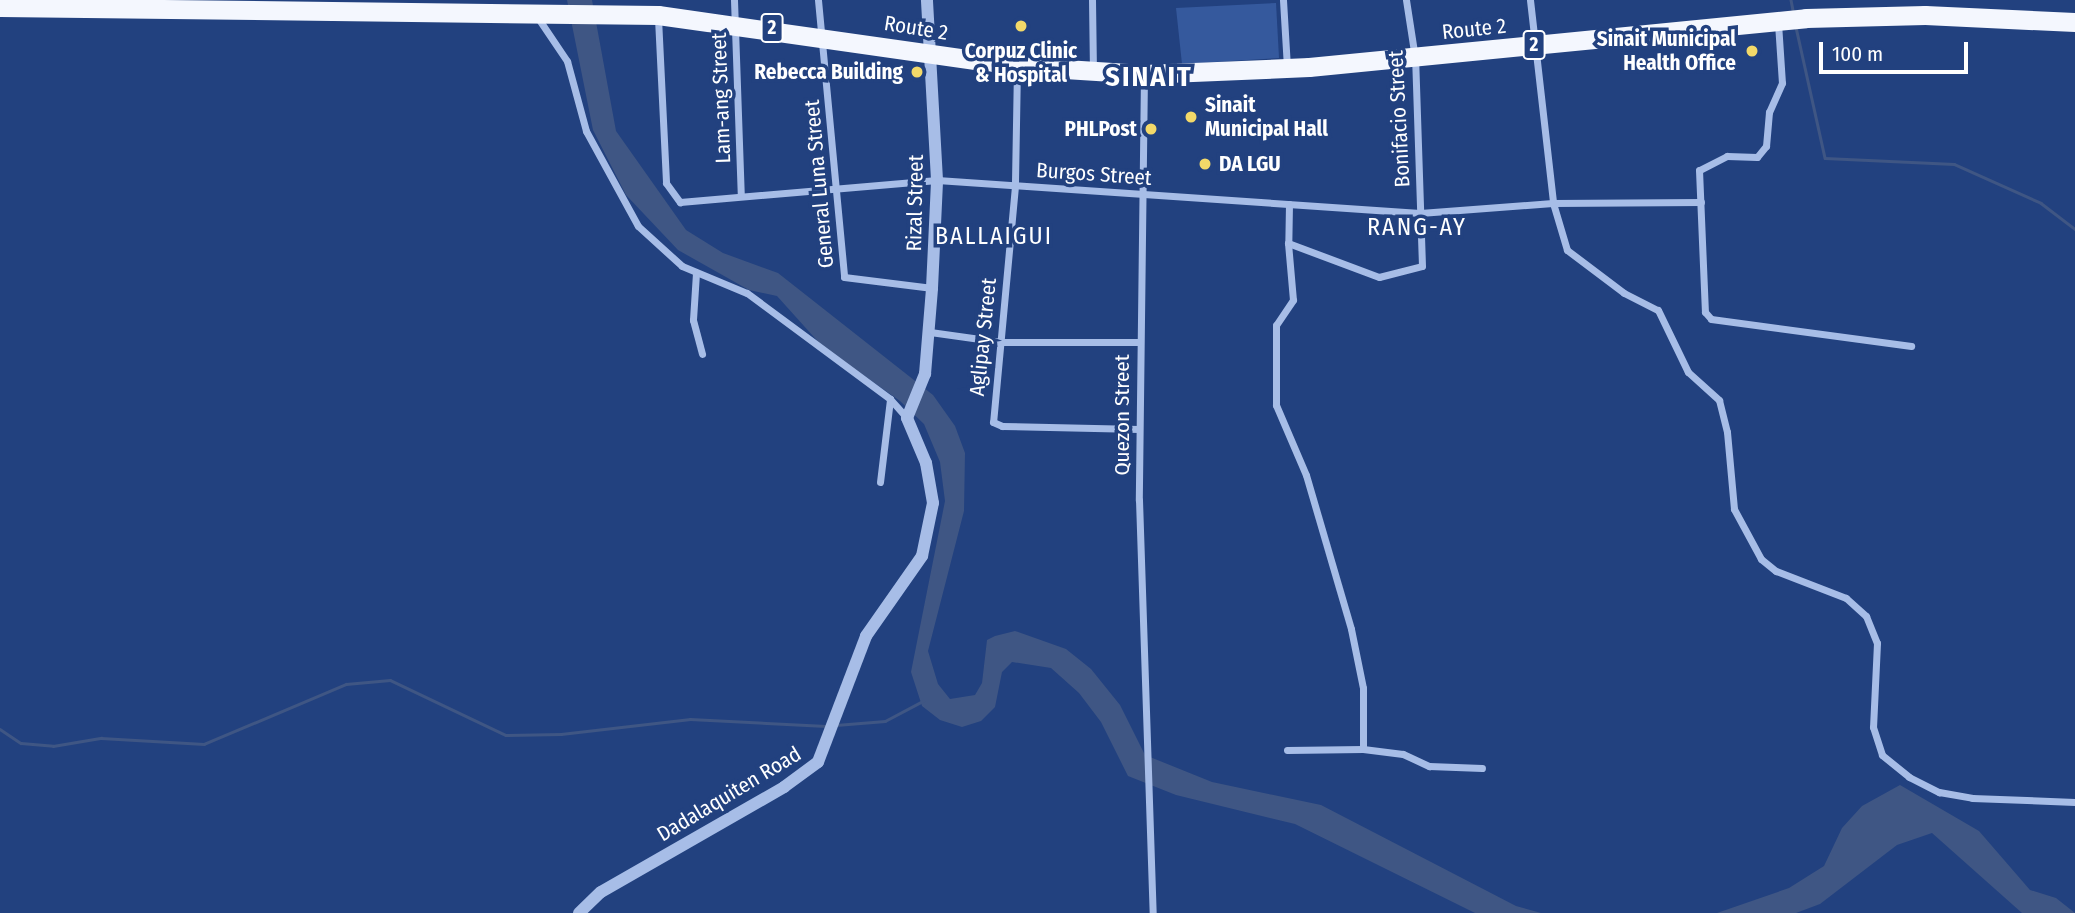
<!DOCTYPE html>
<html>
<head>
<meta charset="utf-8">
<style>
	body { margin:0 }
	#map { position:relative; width:2075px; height:913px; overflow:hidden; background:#22417f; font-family:"Fira Sans Condensed",sans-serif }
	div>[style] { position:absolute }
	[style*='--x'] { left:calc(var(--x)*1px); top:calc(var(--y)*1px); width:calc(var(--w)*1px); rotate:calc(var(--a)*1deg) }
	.green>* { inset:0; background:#35599d }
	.water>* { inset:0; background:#3f5684 }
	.stream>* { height:2.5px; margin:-1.25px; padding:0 1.25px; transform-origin:1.25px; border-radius:1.25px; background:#3f5684 }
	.minor>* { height:7px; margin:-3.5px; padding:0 3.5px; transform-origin:3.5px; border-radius:3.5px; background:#a7bde7 }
	.tertiary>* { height:12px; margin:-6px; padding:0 6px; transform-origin:6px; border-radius:6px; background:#a7bde7 }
	.trunk>* { height:19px; margin:-9.5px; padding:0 9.5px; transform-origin:9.5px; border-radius:9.5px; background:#f4f7fe }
	.dots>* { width:19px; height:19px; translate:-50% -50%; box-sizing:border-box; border:4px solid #22417f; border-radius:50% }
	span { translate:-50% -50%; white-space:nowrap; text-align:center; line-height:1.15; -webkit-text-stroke:7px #22417f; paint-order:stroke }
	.shield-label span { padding:2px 5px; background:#22417f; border:2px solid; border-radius:5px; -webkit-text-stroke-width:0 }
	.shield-label { font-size:19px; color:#fff; font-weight:700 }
	.street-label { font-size:21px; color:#fff }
	.poi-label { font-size:21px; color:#fff; font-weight:700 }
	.right { translate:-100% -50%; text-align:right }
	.left { translate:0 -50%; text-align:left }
	.quarter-label { font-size:24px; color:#fff; letter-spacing:2px }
	.district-label { font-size:28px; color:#fff; font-weight:700; letter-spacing:2px }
	.scale { position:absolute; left:1819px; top:42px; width:149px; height:32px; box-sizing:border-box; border:4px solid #fff; border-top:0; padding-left:9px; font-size:21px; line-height:24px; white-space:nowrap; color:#fff; -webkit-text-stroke:5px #22417f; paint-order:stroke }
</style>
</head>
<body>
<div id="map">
	<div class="green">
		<i style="clip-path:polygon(1276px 3px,1279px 58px,1182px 64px,1176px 8px)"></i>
	</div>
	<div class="water">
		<i style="clip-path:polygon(567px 0,592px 0,616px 131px,686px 230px,723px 253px,778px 273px,933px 395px,955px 426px,965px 453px,964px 511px,928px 651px,938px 684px,950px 699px,975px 695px,982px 683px,987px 640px,995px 636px,1015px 631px,1066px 649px,1091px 669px,1120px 705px,1145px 755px,1212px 782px,1321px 805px,1516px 906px,1541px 913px,1475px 913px,1295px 824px,1176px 795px,1128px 776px,1101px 722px,1079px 693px,1051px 668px,1012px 662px,1002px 672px,995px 707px,981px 721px,962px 727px,940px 720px,922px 706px,911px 672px,945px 501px,940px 462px,924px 424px,900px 401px,822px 346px,777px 296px,749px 290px,678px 250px,626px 195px,593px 130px)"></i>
		<i style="clip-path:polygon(1900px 785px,1979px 831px,2030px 890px,2056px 898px,2075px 913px,2022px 913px,1932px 833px,1897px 845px,1820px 904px,1796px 913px,1717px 913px,1789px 888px,1824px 866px,1842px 828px,1862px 806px)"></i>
	</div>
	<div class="stream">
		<i style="--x:1791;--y:0;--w:10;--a:79"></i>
		<i style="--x:1796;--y:27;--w:134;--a:77.5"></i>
		<i style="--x:1825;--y:158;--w:129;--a:2.7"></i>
		<i style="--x:1954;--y:164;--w:95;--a:24.1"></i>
		<i style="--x:2041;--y:203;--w:43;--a:37.4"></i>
		<i style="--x:836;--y:725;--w:49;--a:-4.7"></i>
		<i style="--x:885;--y:721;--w:43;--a:-27.8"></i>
		<i style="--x:0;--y:729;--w:25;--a:34"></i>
		<i style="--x:21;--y:743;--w:32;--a:5"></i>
		<i style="--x:53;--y:746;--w:49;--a:-9.5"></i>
		<i style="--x:101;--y:738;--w:103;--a:3.3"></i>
		<i style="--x:204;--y:744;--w:154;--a:-22.9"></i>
		<i style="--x:346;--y:684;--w:44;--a:-5.2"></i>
		<i style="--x:390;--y:680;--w:128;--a:25.4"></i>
		<i style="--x:506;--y:735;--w:55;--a:-1"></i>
		<i style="--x:561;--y:734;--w:130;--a:-6.6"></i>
		<i style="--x:690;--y:719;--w:136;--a:2.9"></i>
	</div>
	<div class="minor">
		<i style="--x:734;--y:0;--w:196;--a:88"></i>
		<i style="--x:818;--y:0;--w:278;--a:84.6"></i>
		<i style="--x:844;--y:277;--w:89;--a:7.1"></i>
		<i style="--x:1092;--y:0;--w:69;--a:89.2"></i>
		<i style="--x:1283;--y:0;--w:68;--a:86.6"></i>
		<i style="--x:1530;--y:0;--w:204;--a:83.5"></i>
		<i style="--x:1553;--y:203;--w:49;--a:73.4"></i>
		<i style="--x:1567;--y:250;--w:71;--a:37"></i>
		<i style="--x:1624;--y:293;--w:38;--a:27"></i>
		<i style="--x:1658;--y:310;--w:69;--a:64.2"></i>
		<i style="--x:1688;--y:372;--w:42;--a:42.1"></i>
		<i style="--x:1719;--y:400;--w:33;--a:76"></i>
		<i style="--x:1727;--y:432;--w:77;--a:84.8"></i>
		<i style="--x:1734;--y:509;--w:57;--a:61.6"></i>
		<i style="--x:1761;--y:559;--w:19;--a:39"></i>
		<i style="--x:1776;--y:571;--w:75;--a:21.1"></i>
		<i style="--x:1846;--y:598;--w:27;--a:42"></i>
		<i style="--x:1866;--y:616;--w:29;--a:68"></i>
		<i style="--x:1877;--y:643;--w:84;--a:92.7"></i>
		<i style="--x:1873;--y:727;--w:29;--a:72"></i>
		<i style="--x:1882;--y:755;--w:35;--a:39"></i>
		<i style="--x:1909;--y:777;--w:34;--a:27"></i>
		<i style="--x:1939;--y:792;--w:34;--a:10"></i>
		<i style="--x:1972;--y:798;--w:103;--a:2.2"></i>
		<i style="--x:538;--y:18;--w:52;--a:56"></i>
		<i style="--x:567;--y:61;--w:73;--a:74.8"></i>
		<i style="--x:586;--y:131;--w:108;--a:61.3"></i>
		<i style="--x:638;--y:226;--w:59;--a:42.3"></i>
		<i style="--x:682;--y:266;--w:70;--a:22.6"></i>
		<i style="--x:747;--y:293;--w:178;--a:36.5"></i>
		<i style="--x:890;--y:399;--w:25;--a:48"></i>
		<i style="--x:658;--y:18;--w:165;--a:87.2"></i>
		<i style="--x:666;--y:183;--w:24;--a:54"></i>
		<i style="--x:680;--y:202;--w:258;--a:-4.9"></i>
		<i style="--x:937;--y:180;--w:484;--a:3.9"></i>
		<i style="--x:1420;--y:213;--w:133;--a:-4.3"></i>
		<i style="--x:1553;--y:203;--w:148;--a:-0.4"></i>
		<i style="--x:1778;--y:23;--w:60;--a:86.2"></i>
		<i style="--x:1782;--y:83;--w:32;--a:114"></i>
		<i style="--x:1769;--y:112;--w:34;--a:95"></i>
		<i style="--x:1766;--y:146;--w:14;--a:129"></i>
		<i style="--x:1757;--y:157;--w:30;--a:-178"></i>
		<i style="--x:1727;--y:156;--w:31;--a:153"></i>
		<i style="--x:1699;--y:170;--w:142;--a:87.6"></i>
		<i style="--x:1705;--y:312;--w:9;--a:49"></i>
		<i style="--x:1711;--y:319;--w:202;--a:7.7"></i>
		<i style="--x:1017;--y:67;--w:119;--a:91"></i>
		<i style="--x:1015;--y:186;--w:237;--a:95.3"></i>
		<i style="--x:993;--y:422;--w:10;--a:24"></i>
		<i style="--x:1002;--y:426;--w:137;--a:1.3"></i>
		<i style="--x:1144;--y:74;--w:426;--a:90.7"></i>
		<i style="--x:1139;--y:500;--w:413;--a:88.1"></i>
		<i style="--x:1289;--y:204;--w:39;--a:91"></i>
		<i style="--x:1288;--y:243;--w:97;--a:20.5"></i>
		<i style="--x:1379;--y:277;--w:44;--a:-14.3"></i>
		<i style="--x:1422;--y:266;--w:208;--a:-91.9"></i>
		<i style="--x:1415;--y:58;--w:59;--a:-98.8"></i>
		<i style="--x:1288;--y:243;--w:57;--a:85"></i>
		<i style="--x:1293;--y:300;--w:30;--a:124"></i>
		<i style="--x:1276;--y:325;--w:80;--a:90"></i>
		<i style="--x:1276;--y:405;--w:76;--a:66.8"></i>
		<i style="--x:1306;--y:475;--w:160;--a:73.7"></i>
		<i style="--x:1351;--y:629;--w:60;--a:78.5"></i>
		<i style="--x:1363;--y:688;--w:61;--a:90"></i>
		<i style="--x:696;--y:273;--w:47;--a:93.7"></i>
		<i style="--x:693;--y:320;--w:35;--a:75"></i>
		<i style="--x:930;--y:332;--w:72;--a:8"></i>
		<i style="--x:1001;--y:342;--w:138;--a:0"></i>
		<i style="--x:880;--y:482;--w:84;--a:-83.1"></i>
		<i style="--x:1287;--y:750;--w:76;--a:-0.8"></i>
		<i style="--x:1363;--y:749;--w:40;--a:7.1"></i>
		<i style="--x:1403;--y:754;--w:29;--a:25"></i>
		<i style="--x:1429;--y:766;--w:53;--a:2.2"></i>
	</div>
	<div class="tertiary">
		<i style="--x:579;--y:913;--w:30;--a:-44"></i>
		<i style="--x:601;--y:892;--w:211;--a:-29.8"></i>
		<i style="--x:784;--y:787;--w:42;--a:-36.3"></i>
		<i style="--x:818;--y:762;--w:135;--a:-69.1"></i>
		<i style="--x:866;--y:636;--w:98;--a:-55"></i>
		<i style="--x:922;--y:556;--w:54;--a:-78.3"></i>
		<i style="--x:933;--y:503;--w:41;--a:-99.9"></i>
		<i style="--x:926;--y:463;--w:49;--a:-112.9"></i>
		<i style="--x:907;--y:418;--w:48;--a:-67.8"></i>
		<i style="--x:925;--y:374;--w:86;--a:-85.3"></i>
		<i style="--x:932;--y:288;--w:108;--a:-87.3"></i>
		<i style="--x:937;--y:180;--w:180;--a:-93.2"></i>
	</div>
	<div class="trunk">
		<i style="--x:0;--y:7;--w:658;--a:0.7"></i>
		<i style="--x:658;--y:15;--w:363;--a:8.1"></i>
		<i style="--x:1017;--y:66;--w:127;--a:3.6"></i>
		<i style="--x:1144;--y:74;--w:165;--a:-2.4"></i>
		<i style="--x:1309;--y:67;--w:499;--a:-5.6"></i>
		<i style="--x:1806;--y:18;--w:119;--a:-1.4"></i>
		<i style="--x:1925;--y:15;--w:150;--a:2.7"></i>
	</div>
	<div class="dots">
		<i style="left:1021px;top:26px;background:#f3d969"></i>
		<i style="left:1752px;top:51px;background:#f3d969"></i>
		<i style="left:917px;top:72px;background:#f3d969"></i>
		<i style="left:1191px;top:117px;background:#f3d969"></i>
		<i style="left:1151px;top:129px;background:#f3d969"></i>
		<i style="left:1205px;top:164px;background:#f3d969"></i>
	</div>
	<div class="shield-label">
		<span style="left:772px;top:28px">2</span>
		<span style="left:1534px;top:45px">2</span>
	</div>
	<div class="street-label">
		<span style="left:916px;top:28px;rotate:9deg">Route 2</span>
		<span style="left:1474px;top:29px;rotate:-6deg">Route 2</span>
		<span style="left:721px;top:98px;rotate:-92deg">Lam-ang Street</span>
		<span style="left:1399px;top:119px;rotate:-93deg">Bonifacio Street</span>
		<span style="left:1094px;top:174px;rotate:4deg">Burgos Street</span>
		<span style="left:819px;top:184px;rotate:-95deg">General Luna Street</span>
		<span style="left:915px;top:203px;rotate:-89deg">Rizal Street</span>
		<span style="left:983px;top:337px;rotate:-84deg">Aglipay Street</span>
		<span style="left:1122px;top:415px;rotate:-90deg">Quezon Street</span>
		<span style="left:729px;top:794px;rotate:-31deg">Dadalaquiten Road</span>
	</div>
	<div class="poi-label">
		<span class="right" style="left:1736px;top:51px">Sinait Municipal<br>Health Office</span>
		<span style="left:1021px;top:63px">Corpuz Clinic<br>&amp; Hospital</span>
		<span class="right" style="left:903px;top:72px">Rebecca Building</span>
		<span class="left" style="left:1205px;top:117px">Sinait<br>Municipal Hall</span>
		<span class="right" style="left:1137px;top:129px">PHLPost</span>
		<span class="left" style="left:1219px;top:164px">DA LGU</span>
	</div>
	<div class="quarter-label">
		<span style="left:1417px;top:228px">RANG-AY</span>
		<span style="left:994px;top:237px">BALLAIGUI</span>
	</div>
	<div class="district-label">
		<span style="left:1149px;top:77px">SINAIT</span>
	</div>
	<div class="scale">100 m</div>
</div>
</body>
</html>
